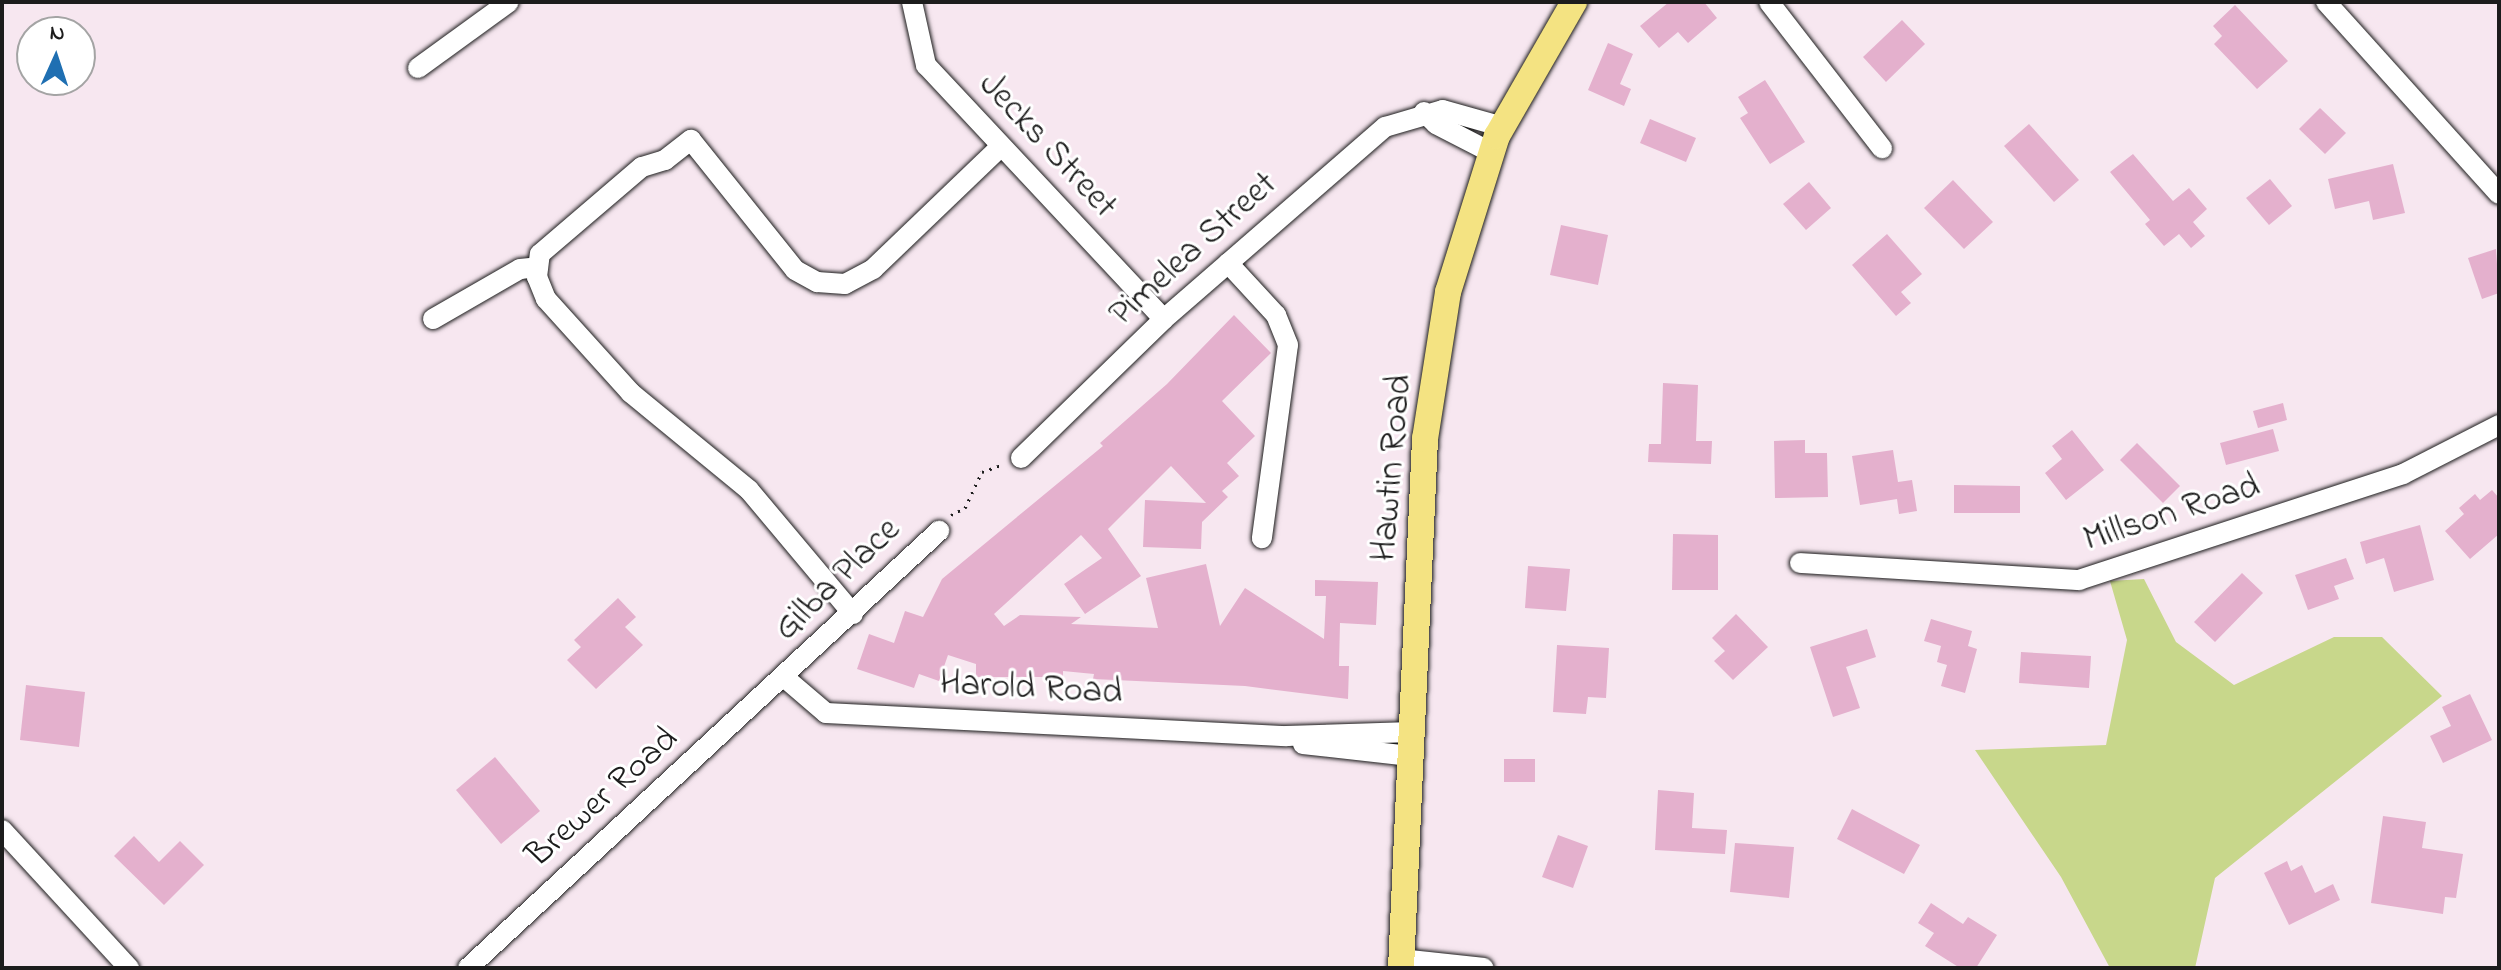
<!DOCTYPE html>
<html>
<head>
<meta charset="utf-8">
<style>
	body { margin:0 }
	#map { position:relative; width:2501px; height:970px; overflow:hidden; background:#f7e7f0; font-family:"Indie Flower",sans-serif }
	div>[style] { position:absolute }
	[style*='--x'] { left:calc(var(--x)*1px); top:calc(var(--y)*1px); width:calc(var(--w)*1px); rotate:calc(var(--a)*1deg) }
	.green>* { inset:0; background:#c8d78b }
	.building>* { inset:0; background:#e4b0cd }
	.path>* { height:3px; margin-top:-1.5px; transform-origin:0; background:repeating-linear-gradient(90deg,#1c1c1c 0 2px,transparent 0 8px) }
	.roads { filter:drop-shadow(0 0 2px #1c1c1c) drop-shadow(0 0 2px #1c1c1c) }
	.minor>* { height:20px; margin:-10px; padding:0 10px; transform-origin:10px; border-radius:10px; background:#fff }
	.major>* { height:26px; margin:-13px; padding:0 13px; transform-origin:13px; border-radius:13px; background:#f4e382 }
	span { translate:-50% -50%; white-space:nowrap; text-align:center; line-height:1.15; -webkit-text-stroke:6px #fff; paint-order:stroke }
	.street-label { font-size:36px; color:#1c1c1c }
	.frame { position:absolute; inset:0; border:4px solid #1c1c1c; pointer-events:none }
	.north { position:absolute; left:16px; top:16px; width:80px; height:80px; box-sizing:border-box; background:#fff; border:2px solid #a4a4a4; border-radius:50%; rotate:3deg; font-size:22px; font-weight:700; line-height:32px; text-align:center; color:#1c1c1c }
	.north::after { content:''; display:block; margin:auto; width:28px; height:36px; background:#1f6fb2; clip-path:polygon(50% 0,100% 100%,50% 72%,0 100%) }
</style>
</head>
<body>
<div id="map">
	<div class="green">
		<i style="clip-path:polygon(2144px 579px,2176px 642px,2234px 685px,2334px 637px,2382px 637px,2442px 696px,2215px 878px,2195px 968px,2110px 968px,2061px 877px,1975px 750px,2106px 745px,2127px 640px,2110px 581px)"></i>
	</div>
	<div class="building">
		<i style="clip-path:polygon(1669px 2px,1704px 2px,1717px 18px,1688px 43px,1678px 32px,1659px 48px,1640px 26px)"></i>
		<i style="clip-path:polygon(2235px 5px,2288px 61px,2257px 89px,2214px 44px,2222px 36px,2213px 26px)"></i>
		<i style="clip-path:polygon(1902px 20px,1925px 44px,1886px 82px,1863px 57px)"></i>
		<i style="clip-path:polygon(1608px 43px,1633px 54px,1620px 84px,1631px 89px,1624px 106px,1588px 90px)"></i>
		<i style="clip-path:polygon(1765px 80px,1805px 142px,1770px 164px,1740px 118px,1748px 113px,1738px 97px)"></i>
		<i style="clip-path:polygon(2320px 108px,2346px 133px,2325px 154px,2299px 129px)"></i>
		<i style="clip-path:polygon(1650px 119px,1696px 138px,1686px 162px,1640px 143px)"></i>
		<i style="clip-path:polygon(2029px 124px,2079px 180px,2054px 202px,2004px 146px)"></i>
		<i style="clip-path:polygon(2133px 154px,2173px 201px,2189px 188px,2207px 209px,2193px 222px,2205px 236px,2191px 248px,2179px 234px,2164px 246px,2145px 224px,2150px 220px,2110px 172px)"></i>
		<i style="clip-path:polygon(2393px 164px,2405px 213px,2373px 220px,2369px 201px,2335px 209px,2328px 179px)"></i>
		<i style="clip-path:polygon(2270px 179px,2292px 206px,2269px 225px,2246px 198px)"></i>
		<i style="clip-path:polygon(1953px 180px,1993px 222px,1964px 249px,1924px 208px)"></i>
		<i style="clip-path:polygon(1809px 182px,1831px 208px,1806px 230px,1783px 204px)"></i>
		<i style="clip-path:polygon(1561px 225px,1608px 235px,1598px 285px,1550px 275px)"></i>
		<i style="clip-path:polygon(1887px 234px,1922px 274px,1901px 292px,1911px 303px,1896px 316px,1852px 265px)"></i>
		<i style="clip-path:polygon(2496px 249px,2499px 293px,2482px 299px,2468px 258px)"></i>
		<i style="clip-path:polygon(1234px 315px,1271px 353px,1222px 401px,1255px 436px,1227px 463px,1239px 476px,1222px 491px,1228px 497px,1202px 522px,1201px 549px,1143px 547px,1145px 500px,1206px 503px,1171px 466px,1108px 529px,1141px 576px,1085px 614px,1064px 584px,1102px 558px,1081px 535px,994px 614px,1004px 626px,1020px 615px,1081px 617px,1071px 624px,1158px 628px,1146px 578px,1206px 564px,1220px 626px,1245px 588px,1324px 639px,1326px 596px,1315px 596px,1315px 580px,1378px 582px,1376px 625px,1340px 623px,1339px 666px,1349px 666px,1348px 699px,1245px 686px,1093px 679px,1094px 674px,1063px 671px,1063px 677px,976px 677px,976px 664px,948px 655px,939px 681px,919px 674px,914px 688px,857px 669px,869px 634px,894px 643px,905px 611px,923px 617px,942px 579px,1103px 446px,1100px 443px,1167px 384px)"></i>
		<i style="clip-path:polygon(1663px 383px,1698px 385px,1696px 441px,1712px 441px,1711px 464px,1648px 462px,1649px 444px,1661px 444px)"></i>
		<i style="clip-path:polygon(2283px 403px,2287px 420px,2258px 428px,2253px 411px)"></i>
		<i style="clip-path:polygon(2273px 429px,2279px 451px,2226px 465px,2220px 443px)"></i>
		<i style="clip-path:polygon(2072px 430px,2104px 470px,2066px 500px,2045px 473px,2062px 459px,2052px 446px)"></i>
		<i style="clip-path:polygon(1805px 440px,1805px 453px,1827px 453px,1828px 497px,1775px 498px,1774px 441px)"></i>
		<i style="clip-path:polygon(2137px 443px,2180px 486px,2163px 503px,2120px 460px)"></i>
		<i style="clip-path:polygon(1893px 450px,1898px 482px,1912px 480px,1917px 511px,1899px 514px,1897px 499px,1860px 505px,1852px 456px)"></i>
		<i style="clip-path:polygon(1954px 485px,2020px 486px,2020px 513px,1954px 513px)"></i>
		<i style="clip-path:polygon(2492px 490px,2499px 498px,2499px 534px,2470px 559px,2445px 531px,2464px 514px,2459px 508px,2475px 494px,2480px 500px)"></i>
		<i style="clip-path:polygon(2420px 525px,2434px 580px,2394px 592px,2384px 558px,2366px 564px,2360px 542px)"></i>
		<i style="clip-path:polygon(1673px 534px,1718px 535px,1718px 590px,1672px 590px)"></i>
		<i style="clip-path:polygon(2346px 558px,2354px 579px,2334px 586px,2339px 599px,2308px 610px,2295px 575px)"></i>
		<i style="clip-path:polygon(1528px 566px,1570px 569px,1566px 611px,1525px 608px)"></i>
		<i style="clip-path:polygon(2242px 573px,2263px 593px,2215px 642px,2194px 622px)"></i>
		<i style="clip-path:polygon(618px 598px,636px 617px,625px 627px,643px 645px,596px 689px,567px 660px,581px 647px,574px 640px)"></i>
		<i style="clip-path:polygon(1736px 614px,1768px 647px,1733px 680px,1714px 661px,1725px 651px,1712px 638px)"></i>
		<i style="clip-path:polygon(1931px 619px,1972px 631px,1968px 646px,1977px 649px,1965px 693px,1941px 686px,1947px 665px,1937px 662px,1941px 646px,1924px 641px)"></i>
		<i style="clip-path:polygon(1867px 629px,1876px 657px,1846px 667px,1860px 708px,1833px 717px,1810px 647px)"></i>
		<i style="clip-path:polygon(1557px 645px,1609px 648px,1606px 698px,1588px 697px,1586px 714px,1553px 712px)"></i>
		<i style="clip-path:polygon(2021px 652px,2091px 656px,2089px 688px,2019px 683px)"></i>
		<i style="clip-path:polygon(26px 685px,85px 692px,79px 747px,20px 740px)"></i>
		<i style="clip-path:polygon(2470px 694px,2492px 740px,2443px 763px,2430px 736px,2451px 726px,2442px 707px)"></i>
		<i style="clip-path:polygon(495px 757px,540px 811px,501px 844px,456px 790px)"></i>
		<i style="clip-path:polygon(1504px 759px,1535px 759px,1535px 782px,1504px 782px)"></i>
		<i style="clip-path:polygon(1658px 790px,1694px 793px,1692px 828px,1727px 830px,1725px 854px,1655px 850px)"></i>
		<i style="clip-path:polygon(1852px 809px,1920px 845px,1904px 874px,1837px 839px)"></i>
		<i style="clip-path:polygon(2383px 816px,2426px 822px,2422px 848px,2463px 854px,2456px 898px,2445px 897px,2443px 914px,2371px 903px)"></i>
		<i style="clip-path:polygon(1558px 835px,1588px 846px,1573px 888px,1542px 877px)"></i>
		<i style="clip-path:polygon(134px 836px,159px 862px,180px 841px,204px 865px,164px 905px,114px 856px)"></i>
		<i style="clip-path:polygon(1735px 843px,1794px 847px,1789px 898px,1730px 892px)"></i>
		<i style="clip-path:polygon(2287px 861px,2291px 871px,2302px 865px,2315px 893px,2333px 884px,2340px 900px,2289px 925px,2264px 873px)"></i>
		<i style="clip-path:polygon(1931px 903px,1963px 924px,1968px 917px,1997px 935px,1976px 968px,1960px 968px,1925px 946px,1934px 933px,1918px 923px)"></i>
	</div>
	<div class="path">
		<i style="--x:951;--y:515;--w:16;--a:-27"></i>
		<i style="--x:965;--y:508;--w:40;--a:-65"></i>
		<i style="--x:982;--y:472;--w:23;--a:-20"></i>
	</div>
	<div class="roads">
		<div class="minor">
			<i style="--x:912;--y:2;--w:65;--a:77.5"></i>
			<i style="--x:926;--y:65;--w:348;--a:46.9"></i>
			<i style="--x:1769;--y:2;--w:185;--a:52.3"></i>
			<i style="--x:2326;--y:2;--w:258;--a:48"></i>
			<i style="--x:418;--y:68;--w:112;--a:-36"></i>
			<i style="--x:1424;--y:112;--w:17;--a:45"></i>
			<i style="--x:1436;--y:124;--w:63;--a:27.4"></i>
			<i style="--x:1228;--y:263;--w:71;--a:47.3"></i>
			<i style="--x:1276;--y:315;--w:32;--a:68"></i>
			<i style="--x:1288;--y:345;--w:195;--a:97.7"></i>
			<i style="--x:433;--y:319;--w:100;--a:-29.9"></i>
			<i style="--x:520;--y:269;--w:18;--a:-6"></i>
			<i style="--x:1021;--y:458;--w:199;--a:-44.2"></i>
			<i style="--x:1164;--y:319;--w:293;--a:-41"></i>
			<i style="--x:1385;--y:127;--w:60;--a:-16.3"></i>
			<i style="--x:1443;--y:110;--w:62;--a:15.8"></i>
			<i style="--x:1800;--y:563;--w:280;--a:3.5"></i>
			<i style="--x:2079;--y:580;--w:341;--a:-18.1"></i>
			<i style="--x:2403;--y:474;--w:108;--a:-27"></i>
			<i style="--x:853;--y:614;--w:162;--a:-130"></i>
			<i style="--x:749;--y:490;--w:153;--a:-140.6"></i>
			<i style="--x:631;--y:393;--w:127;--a:-132.1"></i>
			<i style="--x:546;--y:299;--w:24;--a:-112"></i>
			<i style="--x:537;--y:277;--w:23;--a:-83"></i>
			<i style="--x:540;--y:254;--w:134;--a:-40.5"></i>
			<i style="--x:642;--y:167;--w:24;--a:-17"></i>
			<i style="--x:665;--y:160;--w:33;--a:-38"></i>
			<i style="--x:691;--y:140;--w:166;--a:51.3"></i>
			<i style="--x:795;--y:270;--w:25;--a:29"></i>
			<i style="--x:817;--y:282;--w:28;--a:4"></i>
			<i style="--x:845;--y:284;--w:32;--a:-28"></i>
			<i style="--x:873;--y:269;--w:175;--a:-43.8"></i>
			<i style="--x:785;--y:678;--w:54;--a:40.5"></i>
			<i style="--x:826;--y:713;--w:461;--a:2.9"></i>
			<i style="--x:1286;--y:736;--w:126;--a:-1.8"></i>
			<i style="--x:1303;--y:744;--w:108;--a:6.4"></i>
			<i style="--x:2;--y:830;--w:188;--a:47.4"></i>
			<i style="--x:1401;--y:959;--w:83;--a:6.2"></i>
			<i style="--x:468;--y:968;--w:643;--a:-42.86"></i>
		</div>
		<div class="major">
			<i style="--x:1401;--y:968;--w:530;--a:-87.4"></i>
			<i style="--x:1425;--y:439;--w:149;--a:-81.1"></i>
			<i style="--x:1448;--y:292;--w:164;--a:-72.6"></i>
			<i style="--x:1497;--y:136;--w:155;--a:-60.1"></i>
		</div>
	</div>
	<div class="street-label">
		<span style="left:1047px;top:146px;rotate:47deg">Jecks Street</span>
		<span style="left:1194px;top:250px;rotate:-42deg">Pimelea Street</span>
		<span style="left:1393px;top:468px;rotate:-85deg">Hawtin Road</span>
		<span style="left:2172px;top:514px;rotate:-18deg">Millson Road</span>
		<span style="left:838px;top:580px;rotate:-44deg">Gilba Place</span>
		<span style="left:1031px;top:689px;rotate:3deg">Harold Road</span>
		<span style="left:603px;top:798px;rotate:-42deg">Brewer Road</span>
	</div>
	<div class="frame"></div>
	<div class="north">N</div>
</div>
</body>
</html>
